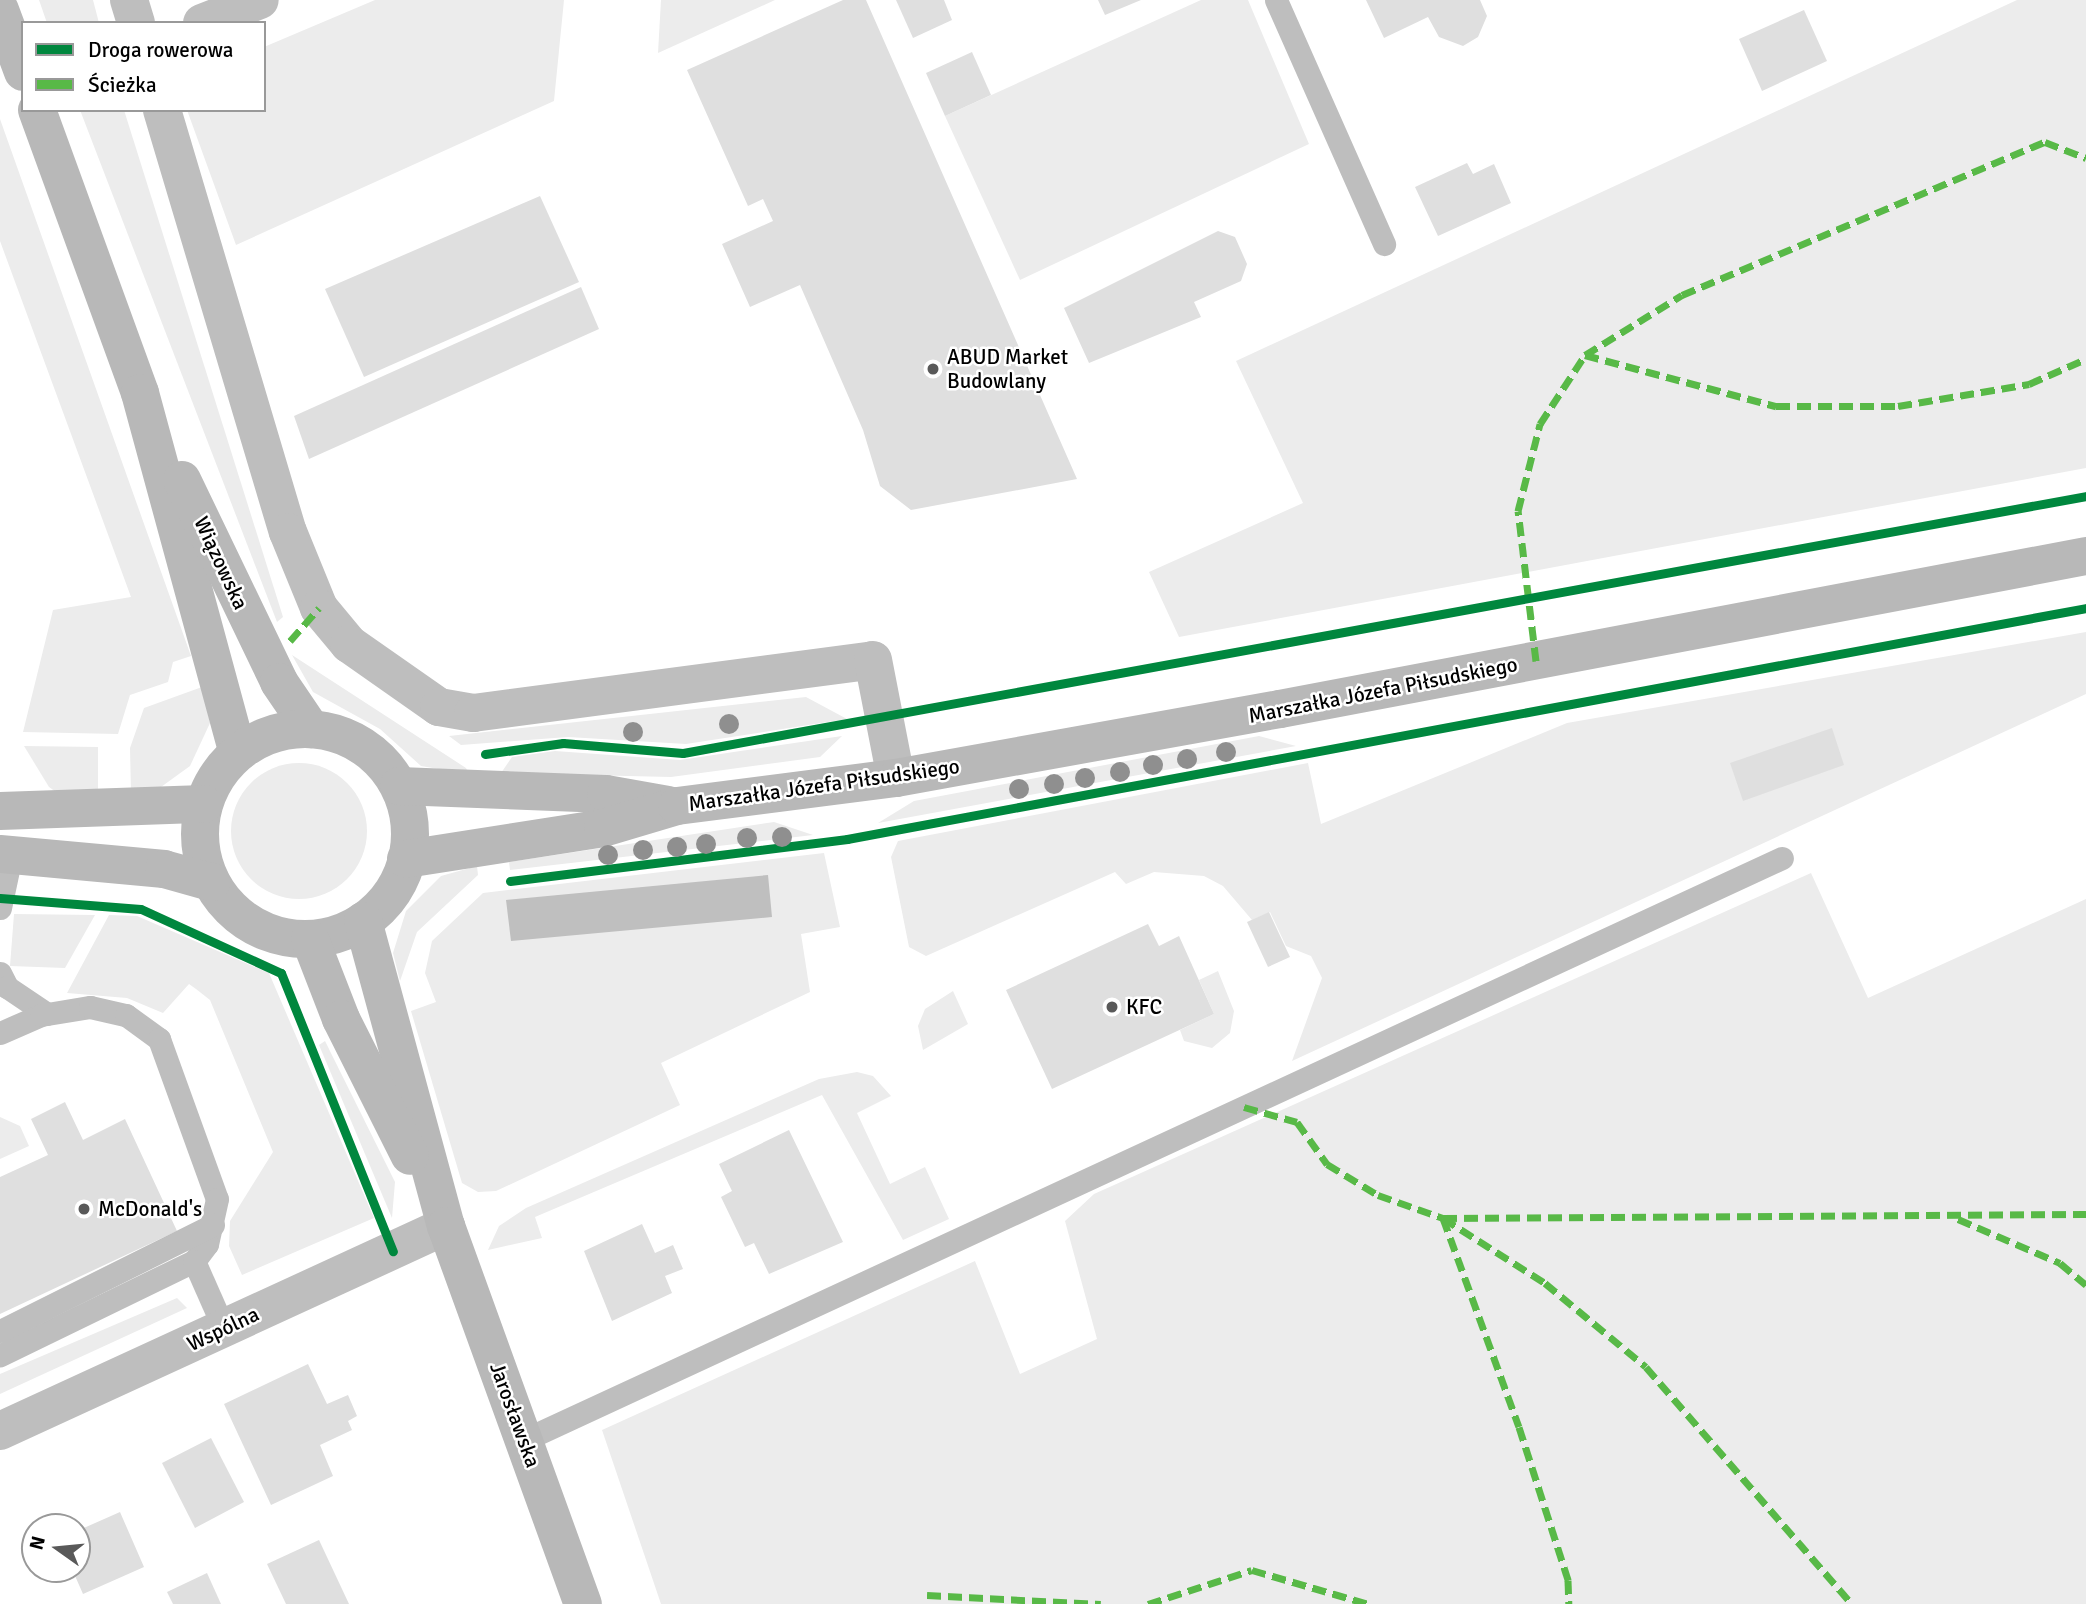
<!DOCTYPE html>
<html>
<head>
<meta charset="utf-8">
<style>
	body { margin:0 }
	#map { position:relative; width:2086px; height:1604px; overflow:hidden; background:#fff; font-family:Signika,sans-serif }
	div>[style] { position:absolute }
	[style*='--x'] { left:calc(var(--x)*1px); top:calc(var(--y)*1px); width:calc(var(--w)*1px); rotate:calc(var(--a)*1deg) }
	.green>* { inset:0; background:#ececec }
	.round { border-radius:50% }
	.water>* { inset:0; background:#bfbfbf }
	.building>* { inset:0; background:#dfdfdf }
	.lane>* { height:23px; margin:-11.5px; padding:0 11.5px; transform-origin:11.5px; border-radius:11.5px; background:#bebebe }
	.street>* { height:38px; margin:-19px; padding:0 19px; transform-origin:19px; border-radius:19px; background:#bebebe }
	.secondary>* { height:38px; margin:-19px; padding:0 19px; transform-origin:19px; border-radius:19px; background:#b8b8b8 }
	.secondary>.ring { margin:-19px; padding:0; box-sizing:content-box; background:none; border:38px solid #b8b8b8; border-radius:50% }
	.quiet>* { height:7px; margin-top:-3.5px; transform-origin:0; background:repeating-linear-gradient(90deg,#58b947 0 14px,transparent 0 21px) }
	.cycleway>* { height:9px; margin:-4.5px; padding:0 4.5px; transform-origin:4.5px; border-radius:4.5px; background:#00873e }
	.trees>* { width:20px; height:20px; margin:-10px; border-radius:50%; background:#8f8f8f }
	.dots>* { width:19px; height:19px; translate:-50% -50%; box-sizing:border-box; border:4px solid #fff; border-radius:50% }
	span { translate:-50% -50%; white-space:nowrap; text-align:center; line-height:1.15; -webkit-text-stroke:5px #fff; paint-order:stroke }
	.poi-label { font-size:21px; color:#000 }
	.left { translate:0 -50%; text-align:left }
	.street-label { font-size:21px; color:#000 }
	.legend { position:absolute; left:21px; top:21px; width:245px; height:91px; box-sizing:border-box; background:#fff; border:2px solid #999; margin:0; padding:9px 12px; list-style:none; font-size:21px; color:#000 }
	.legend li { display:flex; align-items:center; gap:14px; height:35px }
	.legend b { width:35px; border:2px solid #999 }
	.north { position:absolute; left:21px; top:1513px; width:70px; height:70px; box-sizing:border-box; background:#fff; border:2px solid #999; border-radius:50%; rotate:285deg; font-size:19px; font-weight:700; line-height:28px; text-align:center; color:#000 }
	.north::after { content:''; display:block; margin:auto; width:24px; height:32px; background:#595959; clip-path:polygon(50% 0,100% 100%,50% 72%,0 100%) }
</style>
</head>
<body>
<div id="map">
	<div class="green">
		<i style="clip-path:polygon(39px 0,93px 0,99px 23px,47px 23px)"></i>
		<i style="clip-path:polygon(375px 0,564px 0,554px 101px,236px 245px,187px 110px,264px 110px,264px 47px)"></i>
		<i style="clip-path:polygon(661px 0,775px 0,658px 53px)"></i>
		<i style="clip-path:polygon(1201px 0,1248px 0,1309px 144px,1020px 280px,945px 116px)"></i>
		<i style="clip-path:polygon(2017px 0,2086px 0,2086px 468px,1179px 637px,1149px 572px,1303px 503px,1236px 361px)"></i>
		<i style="clip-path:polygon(80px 110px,124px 110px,283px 617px,277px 622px)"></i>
		<i style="clip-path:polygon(0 119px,191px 656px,173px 662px,168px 682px,130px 695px,118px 734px,23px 732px,53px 610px,131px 597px,0 241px)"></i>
		<i style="clip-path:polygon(2086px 632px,2086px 694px,1292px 1061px,1322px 978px,1311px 956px,1286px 946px,1270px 912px,1252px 920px,1223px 886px,1204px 876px,1154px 872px,1126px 884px,1115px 872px,926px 956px,909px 947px,891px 857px,898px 841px,1308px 763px,1321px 824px,1567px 723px)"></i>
		<i style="clip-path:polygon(292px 655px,466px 768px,469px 774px,421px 766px,380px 729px,313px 692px)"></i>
		<i style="clip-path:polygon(202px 687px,210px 723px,190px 766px,161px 787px,131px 794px,130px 748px,144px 708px)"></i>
		<i style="clip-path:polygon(806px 697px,847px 719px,686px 744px,568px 737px,461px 745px,449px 736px)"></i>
		<i style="clip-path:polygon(842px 736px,820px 757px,671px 777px,501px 773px,512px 757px,555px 751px,680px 760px)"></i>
		<i style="clip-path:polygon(1259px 736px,1296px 746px,878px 823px,914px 801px)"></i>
		<i style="clip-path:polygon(24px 746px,98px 747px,98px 797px,63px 797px,49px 787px)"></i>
		<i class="round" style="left:231px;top:763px;width:136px;height:136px"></i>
		<i style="clip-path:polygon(774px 822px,813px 835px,510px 870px,509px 862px)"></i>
		<i style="clip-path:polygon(824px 853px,840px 927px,801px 934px,810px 992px,661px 1063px,680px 1105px,496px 1191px,478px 1192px,462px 1183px,411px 1011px,436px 1002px,425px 973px,432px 941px,483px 893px)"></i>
		<i style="clip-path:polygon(477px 866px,478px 875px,417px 932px,400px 981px,393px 953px,406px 911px,441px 876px)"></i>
		<i style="clip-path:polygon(1811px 873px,1868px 998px,2086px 899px,2086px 1604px,661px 1604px,602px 1430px,975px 1261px,1020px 1374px,1097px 1339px,1065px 1221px,1094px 1194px)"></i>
		<i style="clip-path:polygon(14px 914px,95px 915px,65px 968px,10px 966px)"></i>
		<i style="clip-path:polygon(109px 915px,137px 916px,269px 973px,374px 1218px,242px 1275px,229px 1246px,230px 1221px,273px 1152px,210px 1000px,196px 989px,189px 984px,163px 1013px,127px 998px,67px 993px)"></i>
		<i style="clip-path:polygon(1218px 971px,1234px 1011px,1230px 1033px,1212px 1048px,1184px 1041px,1180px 1030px,1214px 1014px,1199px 980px)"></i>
		<i style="clip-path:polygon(953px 991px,968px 1024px,923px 1050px,918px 1026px,925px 1009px)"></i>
		<i style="clip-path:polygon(325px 1041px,395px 1182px,392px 1218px,319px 1045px)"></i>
		<i style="clip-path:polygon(857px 1072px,873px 1076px,891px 1096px,857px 1113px,890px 1184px,925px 1167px,949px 1219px,903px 1240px,822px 1095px,535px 1217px,542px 1238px,488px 1250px,499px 1226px,526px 1208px,819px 1079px)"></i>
		<i style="clip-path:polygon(0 1117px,20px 1126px,29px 1146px,0 1159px)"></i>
		<i style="clip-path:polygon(177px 1298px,187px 1308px,0 1394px,0 1374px)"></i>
	</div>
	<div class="water">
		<i style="clip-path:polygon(768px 875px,772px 917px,511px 941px,506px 900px)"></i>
	</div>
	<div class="building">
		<i style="clip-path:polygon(843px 0,866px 0,1077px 479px,911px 510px,880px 486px,863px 430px,800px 285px,750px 307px,722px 244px,773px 221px,763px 199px,748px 206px,687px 70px)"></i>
		<i style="clip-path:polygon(896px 0,944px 0,952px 20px,913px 38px)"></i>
		<i style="clip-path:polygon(1098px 0,1141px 0,1105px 15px)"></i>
		<i style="clip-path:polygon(1366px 0,1480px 0,1487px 16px,1478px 37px,1463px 46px,1439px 37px,1428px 17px,1384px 38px)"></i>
		<i style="clip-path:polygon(1804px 10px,1827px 61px,1762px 91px,1739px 39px)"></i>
		<i style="clip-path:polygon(972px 52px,991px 95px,945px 116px,926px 73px)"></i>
		<i style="clip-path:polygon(1467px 163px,1473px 174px,1494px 164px,1511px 203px,1438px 236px,1415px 187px)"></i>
		<i style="clip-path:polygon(540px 196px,579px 282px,364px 377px,325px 289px)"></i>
		<i style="clip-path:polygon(1218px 231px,1235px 237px,1247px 264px,1241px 281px,1194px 302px,1201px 317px,1089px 363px,1064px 308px)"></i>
		<i style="clip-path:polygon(581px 287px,599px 329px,309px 459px,294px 416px)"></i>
		<i style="clip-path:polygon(1832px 728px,1844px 765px,1743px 801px,1730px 763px)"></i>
		<i style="clip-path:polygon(1269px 912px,1290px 957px,1268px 967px,1247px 922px)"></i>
		<i style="clip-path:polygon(1148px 924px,1159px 946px,1179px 936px,1214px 1014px,1052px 1089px,1006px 990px)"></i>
		<i style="clip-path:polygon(65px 1102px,83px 1140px,125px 1119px,177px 1231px,0 1314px,0 1177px,48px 1155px,31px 1119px)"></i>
		<i style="clip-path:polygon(789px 1130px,843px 1242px,769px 1274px,754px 1243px,745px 1247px,721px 1197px,732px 1191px,719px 1164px)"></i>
		<i style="clip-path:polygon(642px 1224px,655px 1253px,673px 1245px,683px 1269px,665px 1276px,672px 1293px,612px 1321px,584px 1251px)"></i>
		<i style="clip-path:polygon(308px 1364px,327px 1404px,348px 1395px,357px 1416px,348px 1421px,352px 1430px,320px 1445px,333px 1476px,271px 1505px,224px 1404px)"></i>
		<i style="clip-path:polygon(211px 1438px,244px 1502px,195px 1528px,162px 1463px)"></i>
		<i style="clip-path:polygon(120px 1512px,144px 1567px,83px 1594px,72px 1569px,77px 1569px,77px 1531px)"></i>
		<i style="clip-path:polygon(319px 1540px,349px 1604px,286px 1604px,267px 1564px)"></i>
		<i style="clip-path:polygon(207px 1573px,221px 1604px,173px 1604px,167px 1592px)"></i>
	</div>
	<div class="lane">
		<i style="--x:1276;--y:0;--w:267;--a:66.1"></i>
		<i style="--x:0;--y:908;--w:53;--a:-78.1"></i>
		<i style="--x:0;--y:973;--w:16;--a:63"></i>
		<i style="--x:7;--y:987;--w:48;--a:34"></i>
		<i style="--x:0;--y:1033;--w:45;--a:-23.7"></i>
		<i style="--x:41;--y:1015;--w:50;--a:-9.3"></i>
		<i style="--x:90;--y:1007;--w:37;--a:13"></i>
		<i style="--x:126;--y:1015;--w:41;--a:36"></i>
		<i style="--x:159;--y:1039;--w:170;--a:70.1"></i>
		<i style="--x:217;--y:1199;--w:46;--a:102.5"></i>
		<i style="--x:207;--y:1244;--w:21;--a:127"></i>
		<i style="--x:194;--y:1261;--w:216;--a:154.1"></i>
		<i style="--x:194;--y:1261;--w:74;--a:66.2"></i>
		<i style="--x:0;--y:1331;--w:238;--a:-26.5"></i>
		<i style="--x:524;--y:1440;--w:1386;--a:-24.83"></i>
	</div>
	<div class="street">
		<i style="--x:129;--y:0;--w:24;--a:73"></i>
		<i style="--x:202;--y:23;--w:62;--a:-21.6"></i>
		<i style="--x:162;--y:110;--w:440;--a:73.4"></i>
		<i style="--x:288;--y:532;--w:82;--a:67.8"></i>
		<i style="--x:319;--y:608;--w:47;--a:50.2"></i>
		<i style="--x:349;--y:644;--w:110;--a:35"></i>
		<i style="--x:439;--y:707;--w:35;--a:10"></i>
		<i style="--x:473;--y:713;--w:403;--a:-7.5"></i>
		<i style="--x:873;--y:660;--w:120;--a:79"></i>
		<i style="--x:0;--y:1431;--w:491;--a:-24.7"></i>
	</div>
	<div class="secondary">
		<i style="--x:0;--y:10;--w:66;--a:69.6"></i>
		<i style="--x:37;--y:110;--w:301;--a:70"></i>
		<i style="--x:140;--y:393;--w:373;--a:74.8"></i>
		<i style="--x:182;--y:480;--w:224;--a:64.3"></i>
		<i style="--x:279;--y:682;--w:57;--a:55.8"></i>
		<i class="ring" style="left:200px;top:729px;width:172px;height:172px"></i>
		<i style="--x:399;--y:786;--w:207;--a:2.2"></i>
		<i style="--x:606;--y:794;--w:63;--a:10.1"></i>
		<i style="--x:0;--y:811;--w:204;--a:-2"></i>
		<i style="--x:0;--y:854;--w:165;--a:5.2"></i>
		<i style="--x:164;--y:869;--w:49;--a:15.5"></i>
		<i style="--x:406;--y:859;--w:199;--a:-8.9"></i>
		<i style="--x:603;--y:828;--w:77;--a:-16.6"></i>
		<i style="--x:677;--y:806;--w:221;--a:-7.3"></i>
		<i style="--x:896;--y:778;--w:390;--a:-10.2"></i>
		<i style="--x:1280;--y:709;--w:820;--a:-10.75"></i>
		<i style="--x:363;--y:921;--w:316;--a:74.8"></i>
		<i style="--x:446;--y:1226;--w:402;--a:70.1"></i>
		<i style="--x:310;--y:939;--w:86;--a:68.8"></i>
		<i style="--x:341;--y:1019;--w:153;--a:63.3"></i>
	</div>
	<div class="quiet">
		<i style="--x:1585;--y:355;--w:198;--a:15"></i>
		<i style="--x:1776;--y:406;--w:122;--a:0"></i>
		<i style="--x:1898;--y:406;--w:133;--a:-9.5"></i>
		<i style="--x:2029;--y:384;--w:62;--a:-23.7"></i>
		<i style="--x:290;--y:641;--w:44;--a:-48.7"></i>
		<i style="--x:1536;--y:661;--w:151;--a:-96.8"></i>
		<i style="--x:1518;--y:511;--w:90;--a:-75.8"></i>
		<i style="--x:1540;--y:424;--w:82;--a:-56.9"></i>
		<i style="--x:1585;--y:355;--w:114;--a:-31.7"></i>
		<i style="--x:1682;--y:295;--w:394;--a:-22.9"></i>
		<i style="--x:2045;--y:142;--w:44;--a:21.3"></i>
		<i style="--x:1244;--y:1107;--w:55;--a:15.8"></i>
		<i style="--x:1297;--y:1122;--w:52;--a:54.5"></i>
		<i style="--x:1327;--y:1164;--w:60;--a:31.3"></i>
		<i style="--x:1378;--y:1195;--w:69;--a:19.5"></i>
		<i style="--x:1443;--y:1218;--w:643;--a:-0.36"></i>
		<i style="--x:1443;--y:1218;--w:121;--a:32.5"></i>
		<i style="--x:1545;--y:1283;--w:131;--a:39.7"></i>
		<i style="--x:1646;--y:1367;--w:314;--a:49"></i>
		<i style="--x:1443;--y:1218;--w:222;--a:70"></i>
		<i style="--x:1519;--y:1427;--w:161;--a:72.2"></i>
		<i style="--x:1568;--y:1580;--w:24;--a:88"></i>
		<i style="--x:1958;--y:1219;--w:111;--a:23.3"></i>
		<i style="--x:2060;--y:1263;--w:34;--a:40"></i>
		<i style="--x:927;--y:1595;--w:174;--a:3"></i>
		<i style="--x:1148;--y:1604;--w:109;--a:-18.1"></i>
		<i style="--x:1252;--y:1570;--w:121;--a:16.3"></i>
	</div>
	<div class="cycleway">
		<i style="--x:485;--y:754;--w:79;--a:-8"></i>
		<i style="--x:563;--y:743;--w:120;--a:4.8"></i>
		<i style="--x:683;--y:753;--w:1426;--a:-10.38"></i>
		<i style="--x:510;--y:881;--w:340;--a:-7.1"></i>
		<i style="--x:847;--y:839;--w:1260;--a:-10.56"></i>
		<i style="--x:0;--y:898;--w:141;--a:4.5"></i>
		<i style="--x:141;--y:909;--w:154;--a:24.6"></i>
		<i style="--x:281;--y:973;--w:300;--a:68.1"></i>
	</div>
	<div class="trees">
		<i style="left:729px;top:724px"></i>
		<i style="left:633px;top:732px"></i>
		<i style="left:1226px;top:752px"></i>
		<i style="left:1187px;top:759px"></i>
		<i style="left:1153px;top:765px"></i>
		<i style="left:1120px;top:772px"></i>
		<i style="left:1085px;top:778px"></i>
		<i style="left:1054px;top:784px"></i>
		<i style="left:1019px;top:789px"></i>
		<i style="left:782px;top:837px"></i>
		<i style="left:747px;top:838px"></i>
		<i style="left:706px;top:844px"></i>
		<i style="left:677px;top:847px"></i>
		<i style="left:643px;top:850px"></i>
		<i style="left:608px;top:855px"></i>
	</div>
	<div class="dots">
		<i style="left:933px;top:369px;background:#595959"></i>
		<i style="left:1112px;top:1007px;background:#595959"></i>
		<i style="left:84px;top:1209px;background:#595959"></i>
	</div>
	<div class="poi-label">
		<span class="left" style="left:947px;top:369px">ABUD Market<br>Budowlany</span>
		<span class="left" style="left:1126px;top:1007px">KFC</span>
		<span class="left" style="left:98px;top:1209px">McDonald's</span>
	</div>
	<div class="street-label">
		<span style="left:221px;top:563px;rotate:65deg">Wiązowska</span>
		<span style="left:1383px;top:690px;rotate:-11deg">Marszałka Józefa Piłsudskiego</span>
		<span style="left:824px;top:785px;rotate:-8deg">Marszałka Józefa Piłsudskiego</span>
		<span style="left:223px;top:1329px;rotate:-25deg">Wspólna</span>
		<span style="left:515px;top:1415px;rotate:70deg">Jarosławska</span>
	</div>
	<ul class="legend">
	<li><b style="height:9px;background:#00873e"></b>Droga rowerowa</li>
	<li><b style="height:9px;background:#58b947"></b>Ścieżka</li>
	</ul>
	<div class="north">N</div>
</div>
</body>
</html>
